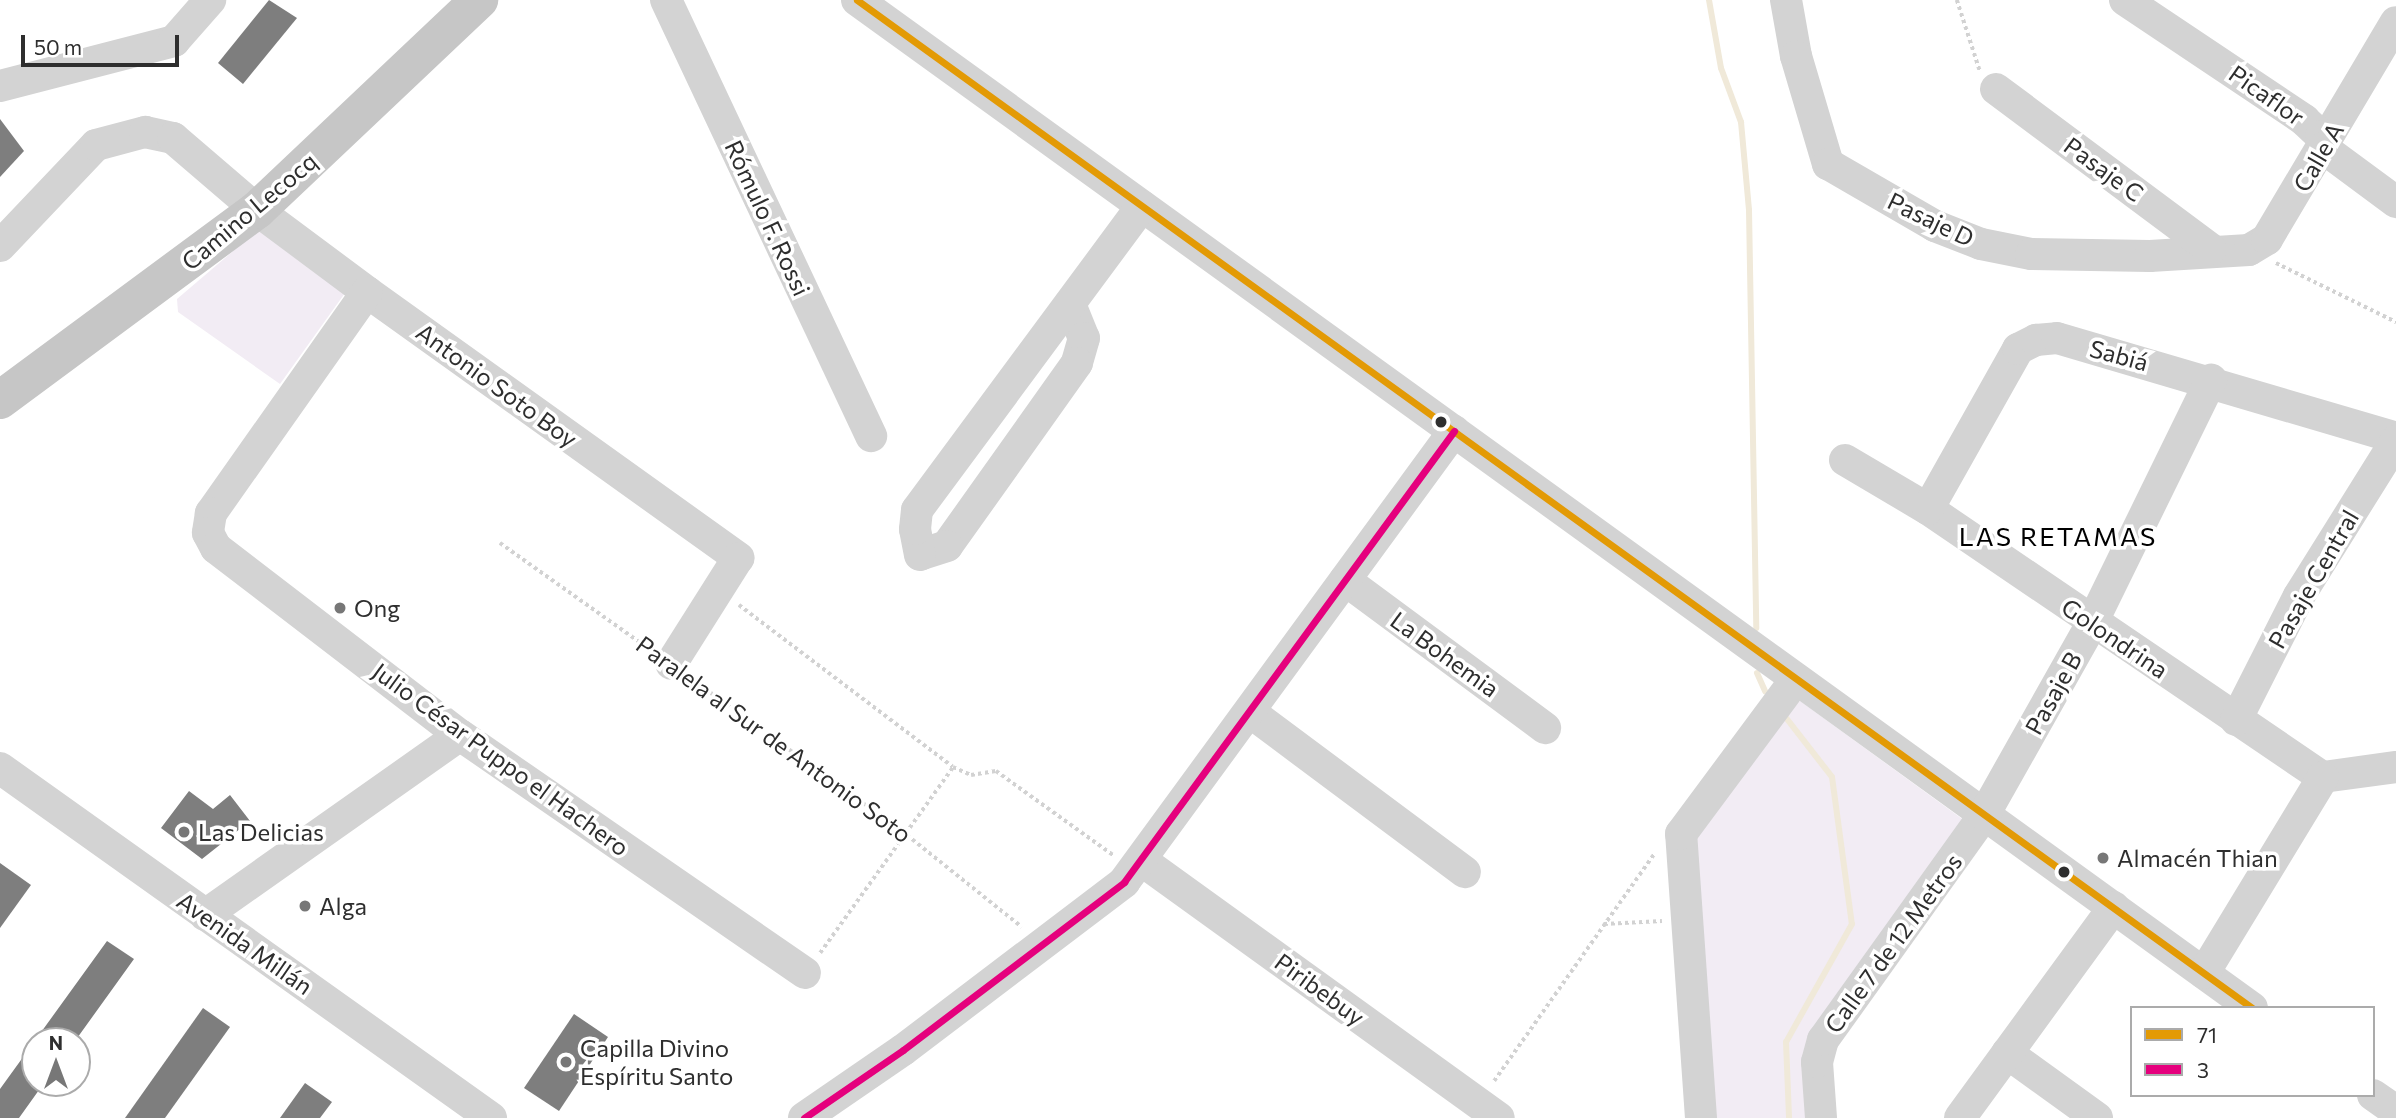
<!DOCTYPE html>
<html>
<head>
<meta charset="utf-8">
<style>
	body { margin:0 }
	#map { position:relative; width:2396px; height:1118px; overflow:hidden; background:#fff; font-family:Commissioner,sans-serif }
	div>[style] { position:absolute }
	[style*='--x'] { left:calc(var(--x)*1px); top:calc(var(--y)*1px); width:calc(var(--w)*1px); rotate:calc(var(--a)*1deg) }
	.green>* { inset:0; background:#f2ecf4 }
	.stream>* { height:6px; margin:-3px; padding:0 3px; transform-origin:3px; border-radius:3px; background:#f0e9d9 }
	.building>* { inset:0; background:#7e7e7e }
	.path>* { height:3.5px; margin-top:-1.75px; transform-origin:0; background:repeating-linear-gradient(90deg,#d2d2d2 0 3.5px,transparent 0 7px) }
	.minor>* { height:32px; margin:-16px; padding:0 16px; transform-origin:16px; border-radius:16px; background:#d3d3d3 }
	.major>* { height:38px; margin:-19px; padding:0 19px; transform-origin:19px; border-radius:19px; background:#c6c6c6 }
	.bus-1>* { height:7px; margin:-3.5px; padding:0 3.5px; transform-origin:3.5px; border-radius:3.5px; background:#e39a05 }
	.bus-2>* { height:7px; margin:-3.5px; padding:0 3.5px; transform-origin:3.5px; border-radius:3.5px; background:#e5007d }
	.dots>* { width:19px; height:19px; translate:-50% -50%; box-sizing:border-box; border:4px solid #fff; border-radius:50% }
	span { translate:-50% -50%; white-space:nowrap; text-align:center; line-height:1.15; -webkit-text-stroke:7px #fff; paint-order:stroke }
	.street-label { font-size:24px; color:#2e2e2e }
	.poi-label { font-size:24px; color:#2e2e2e }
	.left { translate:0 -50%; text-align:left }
	.neighbourhood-label { font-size:26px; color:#000; letter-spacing:2px }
	.legend { position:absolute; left:2130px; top:1006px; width:245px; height:91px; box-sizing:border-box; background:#fff; border:2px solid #ababab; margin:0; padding:9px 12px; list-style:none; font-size:21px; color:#2e2e2e }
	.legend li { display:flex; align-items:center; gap:14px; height:35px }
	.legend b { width:35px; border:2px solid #ababab }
	.north { position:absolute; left:21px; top:1027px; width:70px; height:70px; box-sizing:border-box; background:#fff; border:2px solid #ababab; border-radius:50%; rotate:0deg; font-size:19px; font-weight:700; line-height:28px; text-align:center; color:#2e2e2e }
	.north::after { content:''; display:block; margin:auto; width:24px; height:32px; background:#777; clip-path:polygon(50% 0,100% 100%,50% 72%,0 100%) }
	.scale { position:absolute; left:21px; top:35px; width:158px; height:32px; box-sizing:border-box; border:4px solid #2e2e2e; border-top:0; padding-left:9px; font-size:21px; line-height:24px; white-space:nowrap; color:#2e2e2e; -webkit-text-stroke:5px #fff; paint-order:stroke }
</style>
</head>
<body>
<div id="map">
	<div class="green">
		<i style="clip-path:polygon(259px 229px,345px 293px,280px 384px,178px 312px,177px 299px)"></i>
		<i style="clip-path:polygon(1800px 701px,1965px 821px,1814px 1035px,1812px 1118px,1713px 1118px,1690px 843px,1787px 705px)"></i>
	</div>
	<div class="stream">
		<i style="--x:1709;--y:0;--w:69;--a:80"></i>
		<i style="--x:1721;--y:68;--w:58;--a:69.7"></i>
		<i style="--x:1741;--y:122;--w:88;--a:84.8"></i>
		<i style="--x:1749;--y:210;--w:418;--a:89"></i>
		<i style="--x:1757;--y:673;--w:20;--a:66"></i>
		<i style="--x:1787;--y:719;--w:73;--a:52.2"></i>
		<i style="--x:1832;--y:777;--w:148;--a:82.3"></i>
		<i style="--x:1852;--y:924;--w:135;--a:119.2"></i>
		<i style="--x:1786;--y:1042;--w:76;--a:87.7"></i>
	</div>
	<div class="building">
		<i style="clip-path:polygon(269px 0,297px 18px,243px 84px,218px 63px)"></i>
		<i style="clip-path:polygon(0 119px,24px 151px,0 177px)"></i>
		<i style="clip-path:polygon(189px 791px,213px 809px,230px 795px,250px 821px,202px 859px,161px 828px)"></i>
		<i style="clip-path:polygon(0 863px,31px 885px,0 928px)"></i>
		<i style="clip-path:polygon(107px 941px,134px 959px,75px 1041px,35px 1041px,35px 1083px,44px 1083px,19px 1118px,0 1118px,0 1089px)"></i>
		<i style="clip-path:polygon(203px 1008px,230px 1027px,165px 1118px,125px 1118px)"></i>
		<i style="clip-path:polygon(574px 1014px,608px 1037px,559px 1111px,524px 1088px)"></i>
		<i style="clip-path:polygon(305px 1083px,332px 1102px,320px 1118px,280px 1118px)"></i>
	</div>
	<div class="path">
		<i style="--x:1957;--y:0;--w:75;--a:72.1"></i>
		<i style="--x:2276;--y:263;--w:134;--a:26.2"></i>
		<i style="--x:500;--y:543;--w:183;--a:35.4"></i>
		<i style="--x:739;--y:605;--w:268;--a:37.1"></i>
		<i style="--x:953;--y:767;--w:20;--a:24"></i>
		<i style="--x:971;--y:775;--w:25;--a:-9"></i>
		<i style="--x:996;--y:771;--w:144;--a:35.7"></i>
		<i style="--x:693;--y:680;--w:264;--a:35.9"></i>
		<i style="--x:907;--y:835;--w:147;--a:38.7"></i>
		<i style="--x:1604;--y:924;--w:58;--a:-3"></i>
		<i style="--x:820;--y:953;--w:229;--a:-54.4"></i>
		<i style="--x:1494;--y:1081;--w:279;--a:-54.8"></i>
	</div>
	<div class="minor">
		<i style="--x:666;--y:0;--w:482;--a:64.8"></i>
		<i style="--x:857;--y:0;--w:1721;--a:35.85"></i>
		<i style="--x:1786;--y:0;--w:57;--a:79.9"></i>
		<i style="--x:1796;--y:56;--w:113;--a:73.5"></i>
		<i style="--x:1828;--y:164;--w:124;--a:30.1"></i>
		<i style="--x:1935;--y:226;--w:49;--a:21.4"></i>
		<i style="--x:1981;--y:244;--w:51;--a:11.3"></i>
		<i style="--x:2031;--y:254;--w:119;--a:1"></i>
		<i style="--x:2150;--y:256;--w:99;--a:-3.5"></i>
		<i style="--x:2249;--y:250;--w:21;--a:-31"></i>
		<i style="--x:2267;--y:239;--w:252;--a:-59.3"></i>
		<i style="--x:2125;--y:0;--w:216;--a:33.8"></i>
		<i style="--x:2304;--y:120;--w:23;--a:43"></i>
		<i style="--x:2321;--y:136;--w:12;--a:81"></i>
		<i style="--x:2323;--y:148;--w:91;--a:36.5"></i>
		<i style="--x:0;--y:86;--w:180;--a:-14.5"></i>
		<i style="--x:174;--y:41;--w:55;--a:-48.7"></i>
		<i style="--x:1996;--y:89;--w:268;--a:36.7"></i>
		<i style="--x:0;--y:246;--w:139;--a:-46.5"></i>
		<i style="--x:96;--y:145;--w:51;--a:-14.9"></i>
		<i style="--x:145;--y:132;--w:29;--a:12"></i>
		<i style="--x:173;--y:138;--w:111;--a:40.6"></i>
		<i style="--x:257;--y:210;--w:137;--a:36.7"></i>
		<i style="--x:367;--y:292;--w:457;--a:35.6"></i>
		<i style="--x:738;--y:558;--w:125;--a:122.3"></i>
		<i style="--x:367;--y:292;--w:271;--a:125.2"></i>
		<i style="--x:211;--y:513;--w:20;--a:99"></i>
		<i style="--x:208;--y:533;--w:17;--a:62"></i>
		<i style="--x:216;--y:548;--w:307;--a:37.5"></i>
		<i style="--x:460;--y:735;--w:419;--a:34.6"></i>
		<i style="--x:1070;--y:304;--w:37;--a:68"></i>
		<i style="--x:1084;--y:338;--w:26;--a:106"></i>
		<i style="--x:1077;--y:363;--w:224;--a:125.4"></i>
		<i style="--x:947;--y:546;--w:28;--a:162"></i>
		<i style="--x:920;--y:555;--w:26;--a:-101"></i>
		<i style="--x:915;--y:529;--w:19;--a:-84"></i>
		<i style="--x:917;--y:510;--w:378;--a:-53.5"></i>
		<i style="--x:1845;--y:460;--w:96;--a:30.6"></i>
		<i style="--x:1928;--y:509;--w:477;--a:34.2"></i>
		<i style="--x:2323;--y:777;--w:74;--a:-7.8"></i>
		<i style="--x:1928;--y:509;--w:184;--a:-60.6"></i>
		<i style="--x:2018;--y:349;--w:20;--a:-27"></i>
		<i style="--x:2036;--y:340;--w:21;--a:-5"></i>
		<i style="--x:2057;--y:338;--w:353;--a:16.4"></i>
		<i style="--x:1345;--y:580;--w:249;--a:36.5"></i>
		<i style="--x:1250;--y:712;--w:268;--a:36.7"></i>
		<i style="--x:2236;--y:720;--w:139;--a:-63.1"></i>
		<i style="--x:2299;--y:596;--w:183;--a:-58"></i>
		<i style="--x:0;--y:768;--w:603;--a:35.48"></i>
		<i style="--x:1141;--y:860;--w:441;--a:35.8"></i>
		<i style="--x:205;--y:915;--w:312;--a:-35.2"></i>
		<i style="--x:2204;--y:973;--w:229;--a:-58.7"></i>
		<i style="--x:2007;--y:1053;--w:111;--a:35.8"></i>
		<i style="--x:2373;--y:1095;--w:28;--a:35"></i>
		<i style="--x:804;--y:1118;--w:120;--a:-34.5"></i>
		<i style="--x:903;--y:1050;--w:278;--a:-37.2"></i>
		<i style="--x:1124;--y:882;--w:559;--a:-53.81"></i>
		<i style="--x:1701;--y:1118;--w:285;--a:-94"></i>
		<i style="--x:1681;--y:834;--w:193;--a:-53.4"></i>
		<i style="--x:1821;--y:1118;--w:56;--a:-94.1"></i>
		<i style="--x:1817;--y:1062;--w:23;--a:-75"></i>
		<i style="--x:1823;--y:1040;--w:277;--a:-54.4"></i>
		<i style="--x:1984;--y:815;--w:220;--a:-60.6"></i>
		<i style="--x:2092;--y:623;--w:271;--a:-63.9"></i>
		<i style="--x:1960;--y:1118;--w:261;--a:-53.9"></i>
	</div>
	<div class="major">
		<i style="--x:0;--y:400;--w:320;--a:-36.5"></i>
		<i style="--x:257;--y:210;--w:306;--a:-43.4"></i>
	</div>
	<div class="bus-1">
		<i style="--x:857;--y:0;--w:1721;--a:35.85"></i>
	</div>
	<div class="bus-2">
		<i style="--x:804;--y:1118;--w:120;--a:-34.5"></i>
		<i style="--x:903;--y:1050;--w:278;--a:-37.2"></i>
		<i style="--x:1124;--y:882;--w:559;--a:-53.81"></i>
	</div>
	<div class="dots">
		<i style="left:1441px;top:422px;background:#2e2e2e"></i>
		<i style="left:340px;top:608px;background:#777"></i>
		<i style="left:184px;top:832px;background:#777"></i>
		<i style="left:2103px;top:858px;background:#777"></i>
		<i style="left:2064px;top:872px;background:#2e2e2e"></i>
		<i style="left:305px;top:906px;background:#777"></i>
		<i style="left:566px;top:1062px;background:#777"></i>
	</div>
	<div class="street-label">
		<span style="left:2267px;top:95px;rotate:35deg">Picaflor</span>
		<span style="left:2318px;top:157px;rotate:-60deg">Calle A</span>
		<span style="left:2104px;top:169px;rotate:36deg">Pasaje C</span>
		<span style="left:249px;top:211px;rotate:-40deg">Camino Lecocq</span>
		<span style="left:768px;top:218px;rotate:65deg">Rómulo F. Rossi</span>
		<span style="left:1931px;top:219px;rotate:26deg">Pasaje D</span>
		<span style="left:2119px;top:355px;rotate:15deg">Sabiá</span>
		<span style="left:497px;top:385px;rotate:36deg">Antonio Soto Boy</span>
		<span style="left:2313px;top:579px;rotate:-60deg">Pasaje Central</span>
		<span style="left:2115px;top:638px;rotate:34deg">Golondrina</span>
		<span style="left:1445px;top:654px;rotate:36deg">La Bohemia</span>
		<span style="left:2053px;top:693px;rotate:-61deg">Pasaje B</span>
		<span style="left:774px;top:739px;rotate:36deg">Paralela al Sur de Antonio Soto</span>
		<span style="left:501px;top:759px;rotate:36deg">Julio César Puppo el Hachero</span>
		<span style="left:245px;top:943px;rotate:35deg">Avenida Millán</span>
		<span style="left:1893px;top:943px;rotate:-54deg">Calle 7 de 12 Metros</span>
		<span style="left:1320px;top:989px;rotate:36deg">Piribebuy</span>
	</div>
	<div class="poi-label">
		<span class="left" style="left:354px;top:608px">Ong</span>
		<span class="left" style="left:198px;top:832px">Las Delicias</span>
		<span class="left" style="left:2117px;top:858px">Almacén Thian</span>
		<span class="left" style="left:319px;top:906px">Alga</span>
		<span class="left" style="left:580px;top:1062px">Capilla Divino<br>Espíritu Santo</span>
	</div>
	<div class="neighbourhood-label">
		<span style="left:2058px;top:536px">LAS RETAMAS</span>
	</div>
	<ul class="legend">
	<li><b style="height:9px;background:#e39a05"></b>71</li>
	<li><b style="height:9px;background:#e5007d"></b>3</li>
	</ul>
	<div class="north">N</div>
	<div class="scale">50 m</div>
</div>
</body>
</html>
